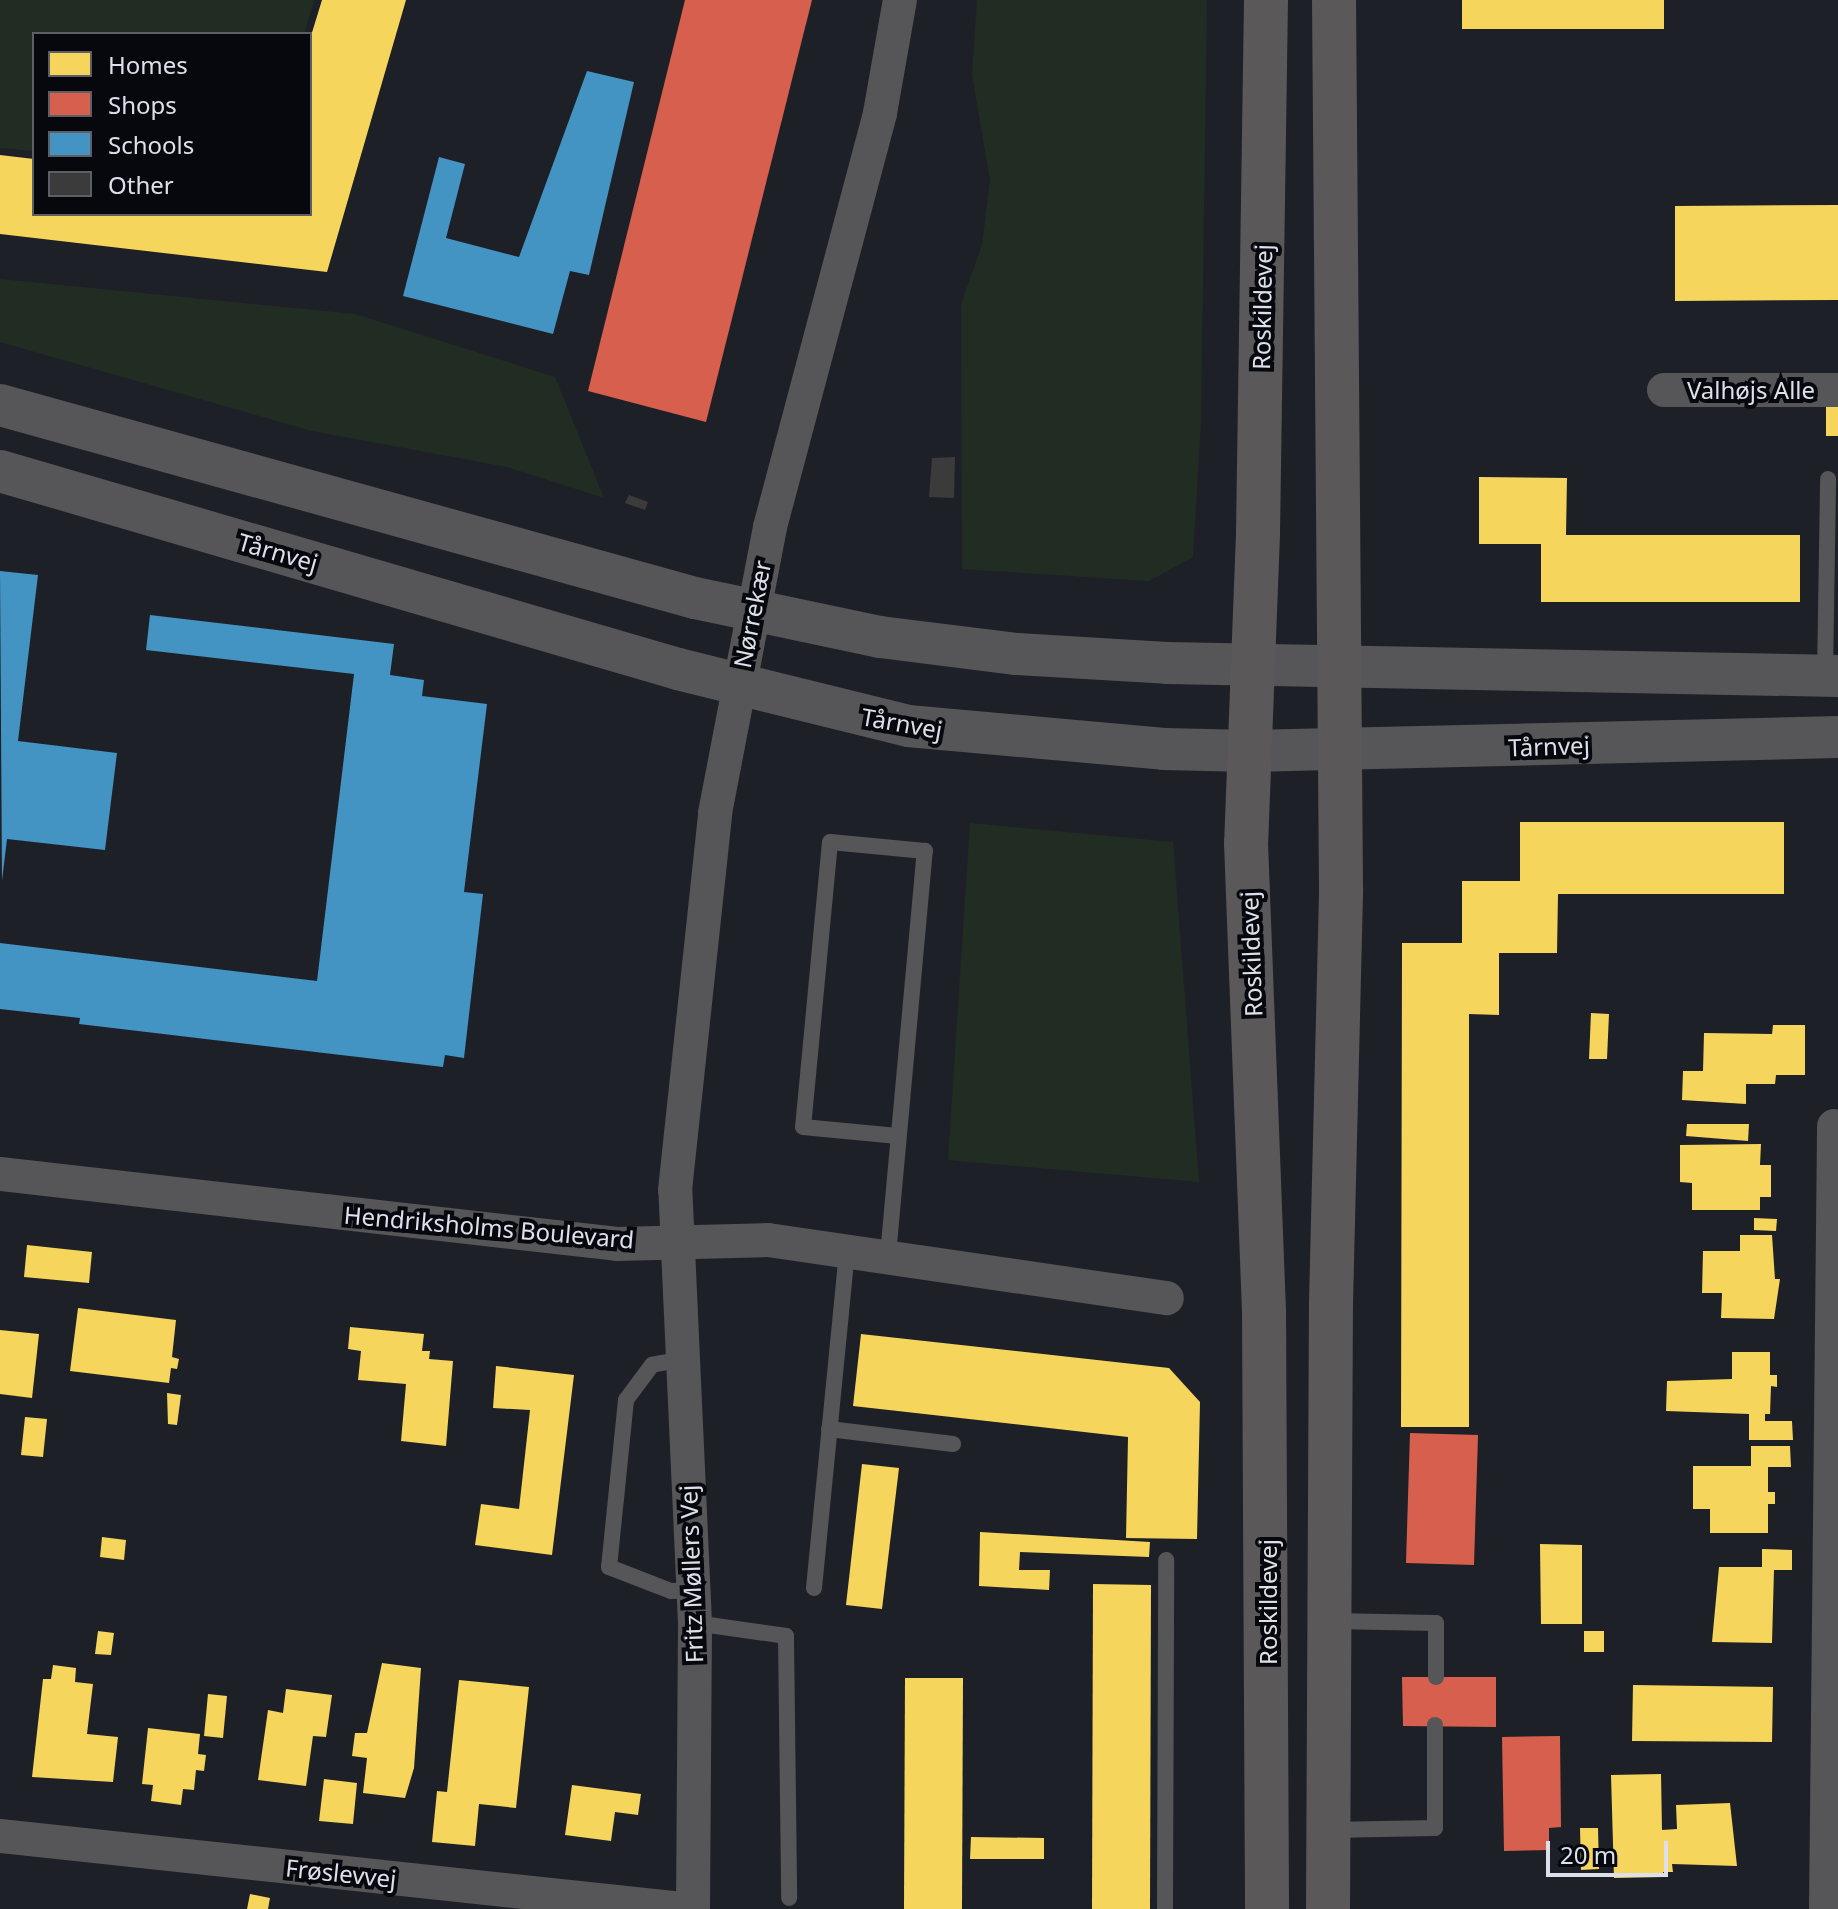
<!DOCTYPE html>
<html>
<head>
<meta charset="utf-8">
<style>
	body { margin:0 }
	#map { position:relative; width:1838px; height:1909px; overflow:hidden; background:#1e2027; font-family:"Noto Sans",sans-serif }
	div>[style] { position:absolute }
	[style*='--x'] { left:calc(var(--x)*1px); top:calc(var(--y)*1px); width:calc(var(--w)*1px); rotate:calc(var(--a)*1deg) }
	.green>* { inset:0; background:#212d22 }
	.homes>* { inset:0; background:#f6d55c }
	.shops>* { inset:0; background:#d6604d }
	.schools>* { inset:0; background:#4393c3 }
	.building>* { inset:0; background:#3c3b3c }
	.service>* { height:16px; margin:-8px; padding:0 8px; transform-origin:8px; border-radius:8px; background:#565558 }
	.minor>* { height:34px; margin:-17px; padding:0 17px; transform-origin:17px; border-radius:17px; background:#565558 }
	.tertiary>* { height:42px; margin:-21px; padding:0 21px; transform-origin:21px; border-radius:21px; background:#565558 }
	.secondary>* { height:44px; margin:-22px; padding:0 22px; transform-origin:22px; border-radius:22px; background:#5b585a }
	span { translate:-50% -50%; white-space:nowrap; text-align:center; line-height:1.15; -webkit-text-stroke:8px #07080e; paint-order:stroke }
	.street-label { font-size:24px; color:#dde0ea }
	.legend { position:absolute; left:32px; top:32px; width:280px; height:184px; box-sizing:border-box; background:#07080e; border:2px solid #5d5e66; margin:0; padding:10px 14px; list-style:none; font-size:24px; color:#dde0ea }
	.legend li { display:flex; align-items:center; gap:16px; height:40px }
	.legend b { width:40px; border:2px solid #5d5e66 }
	.scale { position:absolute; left:1546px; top:1841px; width:122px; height:36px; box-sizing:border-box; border:4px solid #dde0ea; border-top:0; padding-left:10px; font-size:24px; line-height:28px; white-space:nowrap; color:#dde0ea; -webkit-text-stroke:6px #07080e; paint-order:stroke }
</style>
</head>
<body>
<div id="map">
	<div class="green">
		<i style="clip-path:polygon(0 0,314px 0,304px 34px,34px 34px,34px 151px,0 148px)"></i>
		<i style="clip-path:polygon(977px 0,1207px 0,1201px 421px,1193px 557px,1149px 581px,962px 569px,961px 304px,982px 245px,990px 180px,972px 75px)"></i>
		<i style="clip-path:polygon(0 279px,355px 314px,555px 377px,604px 498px,507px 467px,312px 431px,0 342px)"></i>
		<i style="clip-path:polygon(970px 823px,1173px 842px,1199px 1182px,948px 1160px)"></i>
	</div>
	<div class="homes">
		<i style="clip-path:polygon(322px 0,406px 0,327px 272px,0 234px,0 155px,34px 159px,34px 214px,310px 214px,310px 39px)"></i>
		<i style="clip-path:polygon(1462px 0,1664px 0,1664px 29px,1462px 29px)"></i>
		<i style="clip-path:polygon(1838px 205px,1838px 300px,1675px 301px,1675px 206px)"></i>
		<i style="clip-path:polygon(1826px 406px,1838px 406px,1838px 436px,1826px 436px)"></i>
		<i style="clip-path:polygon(1479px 477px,1567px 478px,1566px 535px,1800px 535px,1800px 602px,1541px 602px,1541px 544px,1479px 544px)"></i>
		<i style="clip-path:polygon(1520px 822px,1784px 822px,1784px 894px,1558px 894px,1557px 953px,1499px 953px,1499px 1015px,1469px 1014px,1469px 1427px,1401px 1427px,1402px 943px,1462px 943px,1462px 881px,1520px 881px)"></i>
		<i style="clip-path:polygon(1591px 1013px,1609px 1014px,1607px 1059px,1589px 1059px)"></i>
		<i style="clip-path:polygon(1773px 1025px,1805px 1025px,1805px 1075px,1776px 1075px,1775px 1084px,1746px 1084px,1746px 1104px,1682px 1100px,1683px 1071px,1703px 1071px,1704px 1033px,1772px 1034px)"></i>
		<i style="clip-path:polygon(1687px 1124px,1749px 1124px,1748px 1141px,1686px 1136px)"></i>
		<i style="clip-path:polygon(1761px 1144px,1760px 1165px,1771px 1165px,1771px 1197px,1760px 1197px,1760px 1210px,1692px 1210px,1692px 1183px,1680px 1182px,1680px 1145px)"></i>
		<i style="clip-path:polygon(1754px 1218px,1777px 1219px,1776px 1231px,1754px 1230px)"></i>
		<i style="clip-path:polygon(1740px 1235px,1772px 1235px,1775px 1279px,1780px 1279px,1774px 1319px,1721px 1318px,1722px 1293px,1702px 1293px,1703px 1251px,1740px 1251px)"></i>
		<i style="clip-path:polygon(27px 1245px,92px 1252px,89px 1283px,24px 1277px)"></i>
		<i style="clip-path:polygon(78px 1308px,176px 1320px,172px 1357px,179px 1359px,177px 1369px,171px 1368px,169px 1383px,70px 1371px)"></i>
		<i style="clip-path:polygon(350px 1327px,424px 1334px,422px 1351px,430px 1351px,429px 1359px,453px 1361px,446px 1446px,401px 1441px,406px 1384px,358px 1380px,361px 1351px,348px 1349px)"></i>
		<i style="clip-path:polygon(0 1330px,39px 1334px,32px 1398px,0 1394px)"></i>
		<i style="clip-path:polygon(861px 1334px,1169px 1368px,1200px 1402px,1197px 1539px,1126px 1538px,1128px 1437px,853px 1406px)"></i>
		<i style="clip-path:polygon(1732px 1352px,1770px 1352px,1770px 1375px,1777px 1375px,1777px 1387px,1771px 1386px,1770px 1414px,1765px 1414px,1765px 1421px,1792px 1421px,1793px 1440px,1749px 1440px,1749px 1414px,1666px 1411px,1667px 1381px,1732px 1379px)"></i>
		<i style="clip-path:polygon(496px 1366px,574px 1375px,552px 1555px,475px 1545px,481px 1504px,519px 1509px,530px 1410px,493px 1408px)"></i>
		<i style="clip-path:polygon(167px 1393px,181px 1395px,177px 1425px,168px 1424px)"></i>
		<i style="clip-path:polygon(25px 1417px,47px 1419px,43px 1457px,21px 1455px)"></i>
		<i style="clip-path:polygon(1751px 1446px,1790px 1446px,1791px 1467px,1768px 1467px,1768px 1492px,1775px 1492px,1775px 1504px,1768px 1504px,1768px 1533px,1710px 1533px,1710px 1509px,1693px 1509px,1693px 1466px,1751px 1466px)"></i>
		<i style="clip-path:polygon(862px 1464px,899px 1468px,882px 1609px,846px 1605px)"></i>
		<i style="clip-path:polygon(980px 1532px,1150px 1542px,1149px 1557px,1020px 1552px,1019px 1570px,1050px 1570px,1049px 1590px,979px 1586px)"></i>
		<i style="clip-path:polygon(102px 1537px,126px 1540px,124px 1560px,100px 1557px)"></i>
		<i style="clip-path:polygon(1540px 1544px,1582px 1545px,1582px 1624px,1541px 1624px)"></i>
		<i style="clip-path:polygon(1762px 1549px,1792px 1550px,1792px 1570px,1774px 1570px,1772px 1643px,1712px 1642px,1719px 1567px,1762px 1567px)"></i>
		<i style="clip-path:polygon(1093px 1584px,1151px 1585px,1150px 1909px,1092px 1909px)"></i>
		<i style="clip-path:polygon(98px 1631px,114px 1633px,111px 1655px,95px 1654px)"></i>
		<i style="clip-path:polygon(1584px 1631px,1604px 1631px,1604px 1652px,1584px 1652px)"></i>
		<i style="clip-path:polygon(382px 1663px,421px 1668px,414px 1768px,405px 1798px,363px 1793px,367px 1758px,352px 1756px,355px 1733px,367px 1733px)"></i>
		<i style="clip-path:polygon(53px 1665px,76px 1668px,75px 1682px,93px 1684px,87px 1734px,118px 1737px,113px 1782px,32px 1777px,43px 1679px,51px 1679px)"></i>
		<i style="clip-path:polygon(905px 1678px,963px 1678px,962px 1909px,904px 1909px)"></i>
		<i style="clip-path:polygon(459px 1680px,529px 1687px,516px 1808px,479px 1804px,475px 1846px,432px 1842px,437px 1791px,447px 1792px)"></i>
		<i style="clip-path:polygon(1633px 1685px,1773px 1687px,1772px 1742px,1632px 1741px)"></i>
		<i style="clip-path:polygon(286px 1689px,332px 1695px,326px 1737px,313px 1736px,306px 1786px,258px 1780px,268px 1710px,283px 1713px)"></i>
		<i style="clip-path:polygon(208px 1694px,227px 1696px,223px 1738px,204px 1736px)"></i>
		<i style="clip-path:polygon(148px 1728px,200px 1734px,198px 1754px,206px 1755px,204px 1771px,196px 1770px,194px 1790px,183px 1789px,181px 1805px,151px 1801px,153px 1785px,142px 1784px)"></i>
		<i style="clip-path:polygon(1661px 1774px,1662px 1830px,1677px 1829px,1676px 1805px,1730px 1803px,1737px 1866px,1672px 1864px,1673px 1872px,1663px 1872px,1664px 1877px,1614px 1878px,1611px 1775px)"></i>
		<i style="clip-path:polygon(324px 1779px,357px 1783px,353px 1824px,319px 1821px)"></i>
		<i style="clip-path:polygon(572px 1785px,641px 1794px,638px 1815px,615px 1812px,611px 1841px,565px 1835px)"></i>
		<i style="clip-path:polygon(1580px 1828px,1598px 1828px,1599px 1869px,1581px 1870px)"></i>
		<i style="clip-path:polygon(971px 1837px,1044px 1838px,1044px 1859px,970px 1859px)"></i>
		<i style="clip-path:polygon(250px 1894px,270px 1898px,268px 1909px,247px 1909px)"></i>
	</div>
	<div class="shops">
		<i style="clip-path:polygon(685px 0,812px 0,706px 422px,588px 391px)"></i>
		<i style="clip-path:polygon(1410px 1433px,1478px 1435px,1474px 1565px,1406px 1563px)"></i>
		<i style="clip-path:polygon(1402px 1677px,1496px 1677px,1496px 1727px,1403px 1726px)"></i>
		<i style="clip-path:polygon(1560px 1736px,1561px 1827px,1549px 1828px,1549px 1850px,1504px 1851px,1502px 1737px)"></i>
	</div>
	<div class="schools">
		<i style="clip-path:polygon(587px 71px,634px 82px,589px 275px,570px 271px,553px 334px,403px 296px,439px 157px,465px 164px,446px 238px,519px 257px)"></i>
		<i style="clip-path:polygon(0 571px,38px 575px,18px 741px,117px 753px,105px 850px,7px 839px,2px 881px)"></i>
		<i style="clip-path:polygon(150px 615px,394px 644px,390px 675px,424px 680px,422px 696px,487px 704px,464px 892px,483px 894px,464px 1058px,445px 1055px,443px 1067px,79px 1024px,80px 1018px,0 1009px,0 943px,317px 981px,354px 674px,146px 650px)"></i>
	</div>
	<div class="building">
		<i style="clip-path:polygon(955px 457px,954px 498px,929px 497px,932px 458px)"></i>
		<i style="clip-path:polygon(629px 495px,648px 502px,645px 510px,625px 503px)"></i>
	</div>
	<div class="service">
		<i style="--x:1825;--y:676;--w:197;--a:-89.1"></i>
		<i style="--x:888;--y:1255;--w:406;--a:-84.8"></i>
		<i style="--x:925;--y:851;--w:95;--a:-174.6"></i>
		<i style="--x:830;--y:842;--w:286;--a:95.4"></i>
		<i style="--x:803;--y:1127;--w:95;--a:5.4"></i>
		<i style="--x:679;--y:1360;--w:27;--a:170"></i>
		<i style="--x:652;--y:1365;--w:44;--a:126.6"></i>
		<i style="--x:626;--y:1400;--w:168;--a:95.8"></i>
		<i style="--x:609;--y:1567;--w:66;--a:21.2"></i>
		<i style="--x:671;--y:1591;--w:23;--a:-2"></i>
		<i style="--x:829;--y:1429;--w:125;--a:6.9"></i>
		<i style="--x:814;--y:1588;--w:340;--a:-84.4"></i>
		<i style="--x:1331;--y:1621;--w:105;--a:1.1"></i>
		<i style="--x:1436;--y:1623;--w:54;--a:90"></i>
		<i style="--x:695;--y:1623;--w:92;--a:8.1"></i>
		<i style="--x:786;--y:1636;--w:262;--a:89.3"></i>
		<i style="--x:1329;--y:1830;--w:106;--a:-1.1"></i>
		<i style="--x:1435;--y:1828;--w:103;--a:-90"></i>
		<i style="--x:1165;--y:1909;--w:349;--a:-89.8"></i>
	</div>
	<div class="minor">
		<i style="--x:1664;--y:390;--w:174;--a:0"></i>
		<i style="--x:0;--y:1174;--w:621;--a:6.47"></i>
		<i style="--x:617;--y:1244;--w:151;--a:-1.5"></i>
		<i style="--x:768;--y:1240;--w:403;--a:8.3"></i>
		<i style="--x:0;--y:1836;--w:686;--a:6.11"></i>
		<i style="--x:693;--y:1909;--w:286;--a:-89.6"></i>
		<i style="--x:695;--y:1623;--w:433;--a:-92.6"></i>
		<i style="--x:675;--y:1190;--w:379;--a:-83.9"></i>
		<i style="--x:715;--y:813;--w:291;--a:-79.1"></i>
		<i style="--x:770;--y:527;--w:428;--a:-75.1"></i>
		<i style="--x:880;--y:113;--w:115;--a:-80"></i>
		<i style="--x:1826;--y:1909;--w:783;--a:-89.41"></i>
	</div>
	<div class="tertiary">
		<i style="--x:0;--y:405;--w:721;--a:15.52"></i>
		<i style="--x:695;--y:598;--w:189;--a:11.9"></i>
		<i style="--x:880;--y:637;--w:138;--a:7.1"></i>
		<i style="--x:1017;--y:654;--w:150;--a:3.4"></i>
		<i style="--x:1167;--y:663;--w:671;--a:1.11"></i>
		<i style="--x:0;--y:471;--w:706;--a:16.28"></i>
		<i style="--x:678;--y:669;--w:237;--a:13.9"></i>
		<i style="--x:908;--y:726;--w:257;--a:5.1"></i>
		<i style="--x:1164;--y:749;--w:86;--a:1.3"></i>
		<i style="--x:1250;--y:751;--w:588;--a:-1.36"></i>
	</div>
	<div class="secondary">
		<i style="--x:1266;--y:0;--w:534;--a:90.86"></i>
		<i style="--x:1258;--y:534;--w:309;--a:92.2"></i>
		<i style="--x:1246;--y:843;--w:468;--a:87.8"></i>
		<i style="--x:1264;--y:1311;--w:598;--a:89.71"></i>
		<i style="--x:1328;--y:1909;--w:606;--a:-89.72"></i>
		<i style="--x:1331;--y:1303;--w:415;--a:-88.6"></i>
		<i style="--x:1341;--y:888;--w:888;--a:-90.45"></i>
	</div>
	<div class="street-label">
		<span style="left:1262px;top:307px;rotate:-89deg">Roskildevej</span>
		<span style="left:1751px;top:390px">Valhøjs Alle</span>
		<span style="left:278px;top:552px;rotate:16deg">Tårnvej</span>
		<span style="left:752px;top:614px;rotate:-79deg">Nørrekær</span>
		<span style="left:902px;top:723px;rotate:10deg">Tårnvej</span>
		<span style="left:1549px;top:746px;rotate:-2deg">Tårnvej</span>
		<span style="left:1251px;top:954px;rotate:-92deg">Roskildevej</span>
		<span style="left:489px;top:1227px;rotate:5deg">Hendriksholms Boulevard</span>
		<span style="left:691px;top:1574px;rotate:-92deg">Fritz Møllers Vej</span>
		<span style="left:1268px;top:1602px;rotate:-90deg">Roskildevej</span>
		<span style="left:341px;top:1873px;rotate:6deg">Frøslevvej</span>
	</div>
	<ul class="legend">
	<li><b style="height:22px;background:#f6d55c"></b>Homes</li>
	<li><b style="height:22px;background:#d6604d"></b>Shops</li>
	<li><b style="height:22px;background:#4393c3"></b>Schools</li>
	<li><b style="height:22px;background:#3c3b3c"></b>Other</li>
	</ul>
	<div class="scale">20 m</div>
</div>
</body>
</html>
